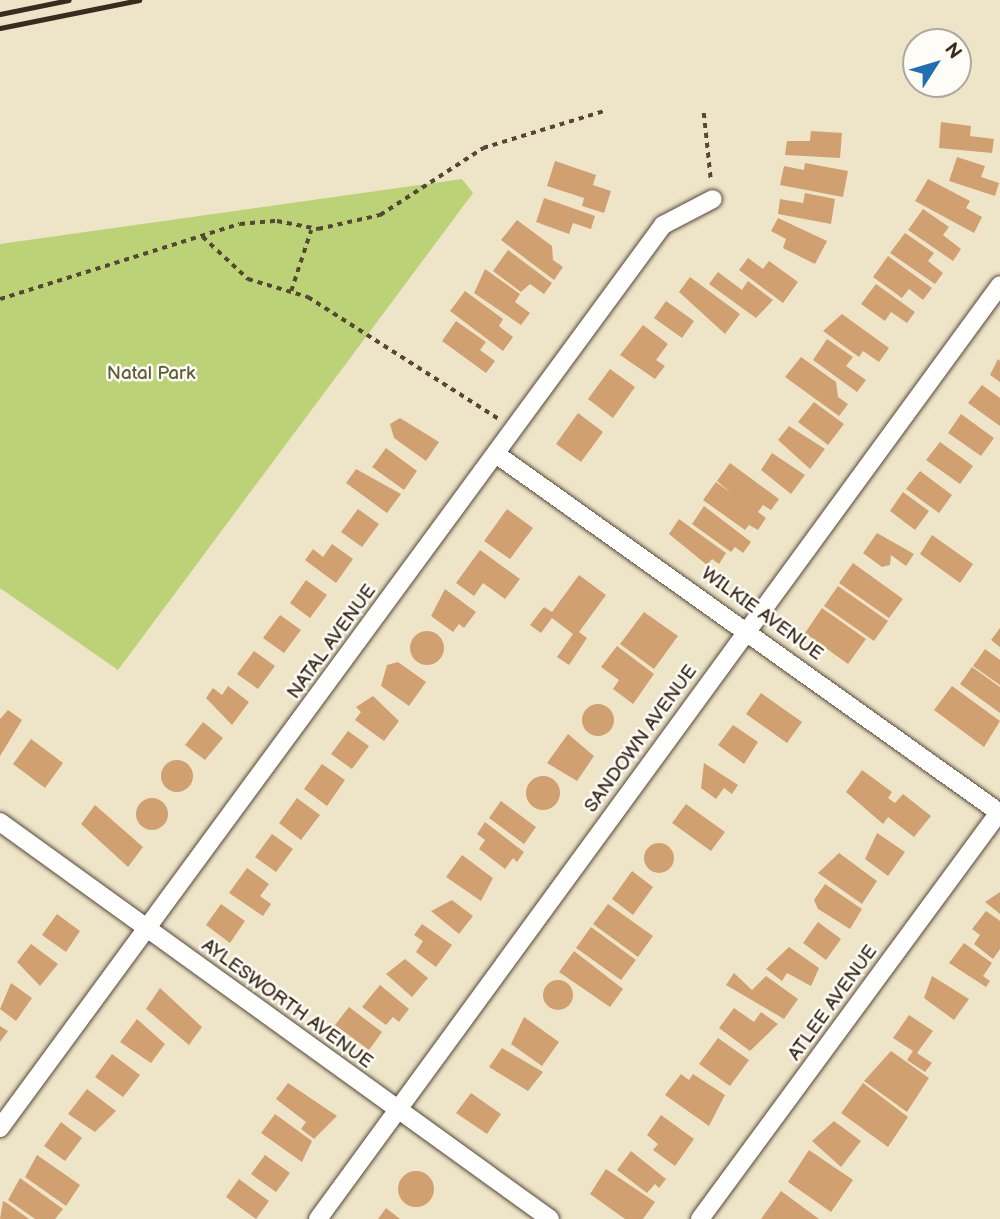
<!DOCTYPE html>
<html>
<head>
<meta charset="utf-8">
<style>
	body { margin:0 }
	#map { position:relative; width:1000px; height:1219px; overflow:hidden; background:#eee5c8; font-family:"Balsamiq Sans",sans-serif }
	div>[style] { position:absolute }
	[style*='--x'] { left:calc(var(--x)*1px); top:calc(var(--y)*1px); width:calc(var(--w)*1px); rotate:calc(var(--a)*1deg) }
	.green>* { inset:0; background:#bcd276 }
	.building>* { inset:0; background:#d1a070 }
	.round { border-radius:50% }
	.path>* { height:3.5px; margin-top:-1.75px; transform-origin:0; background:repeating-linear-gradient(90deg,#564638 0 5px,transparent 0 10px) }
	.roads { filter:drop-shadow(0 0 2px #564638) drop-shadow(0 0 2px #564638) }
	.minor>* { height:18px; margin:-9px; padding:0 9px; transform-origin:9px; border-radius:9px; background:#fff }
	.rail>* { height:5px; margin:-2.5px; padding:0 2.5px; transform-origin:2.5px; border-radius:2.5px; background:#3b2a1e }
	span { translate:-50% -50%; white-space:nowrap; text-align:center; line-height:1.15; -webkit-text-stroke:5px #fdfcf7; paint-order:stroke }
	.park-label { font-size:19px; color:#625c38 }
	.street-label { font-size:19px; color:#3b2a1e }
	.north { position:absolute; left:902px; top:28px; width:70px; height:70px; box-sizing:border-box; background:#fdfcf7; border:2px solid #afa8a0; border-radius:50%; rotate:53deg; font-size:19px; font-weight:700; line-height:28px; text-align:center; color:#3b2a1e }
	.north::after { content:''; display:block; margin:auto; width:24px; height:32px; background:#1f6fb2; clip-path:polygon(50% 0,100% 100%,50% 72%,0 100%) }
</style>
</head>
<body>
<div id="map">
	<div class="green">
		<i style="clip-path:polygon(462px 179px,473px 193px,118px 670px,0 588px,0 244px)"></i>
	</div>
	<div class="building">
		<i style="clip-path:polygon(941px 122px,971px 126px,970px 136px,994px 139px,992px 153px,939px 148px)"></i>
		<i style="clip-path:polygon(811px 131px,842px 133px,840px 158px,785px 155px,787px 141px,810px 141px)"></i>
		<i style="clip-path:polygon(957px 157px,985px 166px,981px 177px,999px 183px,995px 196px,949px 181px)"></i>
		<i style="clip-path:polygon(555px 161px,596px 175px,593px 185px,611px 191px,604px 213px,582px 206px,584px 198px,547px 186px)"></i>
		<i style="clip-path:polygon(805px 163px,848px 171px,843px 197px,780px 185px,784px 166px,804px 170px)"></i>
		<i style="clip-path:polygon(928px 179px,970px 201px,966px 208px,982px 217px,974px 233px,915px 201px)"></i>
		<i style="clip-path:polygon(805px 193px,835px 199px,831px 224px,778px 214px,780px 199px,803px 203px)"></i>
		<i style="clip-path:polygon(544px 198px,595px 216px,591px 229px,573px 223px,569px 234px,536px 222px)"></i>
		<i style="clip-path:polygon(923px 209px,949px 227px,943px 235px,961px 249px,953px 261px,908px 230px)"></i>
		<i style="clip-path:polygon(778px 218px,827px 241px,815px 264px,783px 248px,786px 239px,771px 231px)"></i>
		<i style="clip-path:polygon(517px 220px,552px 246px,553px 260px,563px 267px,554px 280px,501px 240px)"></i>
		<i style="clip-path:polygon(905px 233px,934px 253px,928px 261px,943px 273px,935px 284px,890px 253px)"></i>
		<i style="clip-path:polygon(508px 250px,552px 283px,544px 294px,530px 284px,521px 292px,493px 271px)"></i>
		<i style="clip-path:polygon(888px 256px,932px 288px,923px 300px,909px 289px,902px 298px,873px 277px)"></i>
		<i style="clip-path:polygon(748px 258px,763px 269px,769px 261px,798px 282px,783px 303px,739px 270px)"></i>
		<i style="clip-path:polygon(485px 269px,520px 294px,515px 302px,530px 313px,521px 325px,474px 293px)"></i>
		<i style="clip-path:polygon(718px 272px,742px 290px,748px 281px,773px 300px,756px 318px,709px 284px)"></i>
		<i style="clip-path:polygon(690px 277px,740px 314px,725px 334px,679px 292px)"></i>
		<i style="clip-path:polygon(876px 284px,915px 312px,907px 323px,891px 312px,885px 321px,861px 304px)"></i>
		<i style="clip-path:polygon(465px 291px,503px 319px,499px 326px,513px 337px,503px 351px,450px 311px)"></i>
		<i style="clip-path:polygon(666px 301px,694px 321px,682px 338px,654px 318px)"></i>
		<i style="clip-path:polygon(842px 314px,889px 348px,879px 362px,863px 351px,859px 357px,823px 331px)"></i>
		<i style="clip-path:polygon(456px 321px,486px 342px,480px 350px,495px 361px,486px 373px,442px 341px)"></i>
		<i style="clip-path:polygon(643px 325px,668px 344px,656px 360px,665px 366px,655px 379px,620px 355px)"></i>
		<i style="clip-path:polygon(827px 339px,853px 357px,846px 366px,866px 380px,857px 392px,813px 360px)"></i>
		<i style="clip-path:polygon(801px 357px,836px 382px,838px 397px,848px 404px,839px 416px,785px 377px)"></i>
		<i style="clip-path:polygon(998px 359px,1000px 361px,1000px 382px,990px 375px)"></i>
		<i style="clip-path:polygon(610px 369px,635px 387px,613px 418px,588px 399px)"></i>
		<i style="clip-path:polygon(982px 385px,1000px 398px,1000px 426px,968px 403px)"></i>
		<i style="clip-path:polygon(814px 402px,844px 424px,828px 445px,798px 422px)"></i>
		<i style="clip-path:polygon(578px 413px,603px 432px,581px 462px,556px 444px)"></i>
		<i style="clip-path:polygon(961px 414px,994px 438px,981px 456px,948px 433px)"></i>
		<i style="clip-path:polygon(400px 418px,439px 442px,426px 461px,394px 438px,390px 424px)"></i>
		<i style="clip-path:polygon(789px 426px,825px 449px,810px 469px,778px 440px)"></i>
		<i style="clip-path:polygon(940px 442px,973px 466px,960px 484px,926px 460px)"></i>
		<i style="clip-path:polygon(386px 448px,417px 471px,404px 490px,372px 467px)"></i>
		<i style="clip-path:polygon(772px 453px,805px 475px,791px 494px,761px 470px)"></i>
		<i style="clip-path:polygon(730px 463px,779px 499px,771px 510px,763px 505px,758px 512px,766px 518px,758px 530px,749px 525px,745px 530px,703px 500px,716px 482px,731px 493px,717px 481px)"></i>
		<i style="clip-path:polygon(356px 469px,401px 494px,387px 513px,346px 483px)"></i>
		<i style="clip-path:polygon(920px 471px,952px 495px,939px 513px,906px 489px)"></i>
		<i style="clip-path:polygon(903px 492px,929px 511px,915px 530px,890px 511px)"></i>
		<i style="clip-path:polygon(704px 506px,751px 542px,743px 553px,735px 547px,731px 552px,692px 524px)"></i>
		<i style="clip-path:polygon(358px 509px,379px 524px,362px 547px,341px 532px)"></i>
		<i style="clip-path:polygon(507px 509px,533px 528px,510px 559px,484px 541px)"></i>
		<i style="clip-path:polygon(679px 519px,726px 553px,719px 564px,712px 559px,707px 565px,669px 534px)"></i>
		<i style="clip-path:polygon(877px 533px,914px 554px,906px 566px,891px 555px,890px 565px,882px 567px,863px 553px)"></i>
		<i style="clip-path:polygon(932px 535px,973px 564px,960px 583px,920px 554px)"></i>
		<i style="clip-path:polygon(332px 544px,353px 559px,336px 583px,305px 560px,313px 549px,323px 557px)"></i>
		<i style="clip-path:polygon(480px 550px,520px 579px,505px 599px,483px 583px,474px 596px,456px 583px)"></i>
		<i style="clip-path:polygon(853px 563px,903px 599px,889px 618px,839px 583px)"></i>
		<i style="clip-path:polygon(579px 575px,606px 595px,579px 632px,587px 638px,569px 665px,557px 657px,573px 634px,552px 618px,541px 633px,530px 625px,544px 607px,552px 612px)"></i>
		<i style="clip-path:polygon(306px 580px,327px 595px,310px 618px,290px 603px)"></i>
		<i style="clip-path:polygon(838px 586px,888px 621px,874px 641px,824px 606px)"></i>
		<i style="clip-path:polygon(445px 589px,476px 612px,464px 628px,459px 624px,453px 632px,431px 616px)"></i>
		<i style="clip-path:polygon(822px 608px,866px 639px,848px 664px,805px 633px)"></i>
		<i style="clip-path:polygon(644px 612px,678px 636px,654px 669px,620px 644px)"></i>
		<i style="clip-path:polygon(280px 615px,301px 630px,284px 653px,263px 638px)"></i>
		<i style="clip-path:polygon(1000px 628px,1000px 647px,991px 640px)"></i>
		<i class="round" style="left:410px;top:631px;width:34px;height:34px"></i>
		<i style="clip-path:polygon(617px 646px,654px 674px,633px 704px,613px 689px,619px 680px,601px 667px)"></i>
		<i style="clip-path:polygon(985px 649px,1000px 660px,1000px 685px,973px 666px)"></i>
		<i style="clip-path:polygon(254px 651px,275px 666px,258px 689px,237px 674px)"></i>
		<i style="clip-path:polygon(398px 662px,426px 682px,409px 706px,381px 686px,387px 665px)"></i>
		<i style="clip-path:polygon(972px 667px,1000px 687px,1000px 713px,960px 684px)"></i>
		<i style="clip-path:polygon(228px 686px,249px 702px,232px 725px,206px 698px,213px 688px,222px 695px)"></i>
		<i style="clip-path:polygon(952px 686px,1000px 721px,984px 747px,934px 710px)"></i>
		<i style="clip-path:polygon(761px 693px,802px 722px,787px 743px,746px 714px)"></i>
		<i style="clip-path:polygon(373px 696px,399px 721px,384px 741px,355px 720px,361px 712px,356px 707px)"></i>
		<i class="round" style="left:582px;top:704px;width:32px;height:32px"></i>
		<i style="clip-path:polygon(8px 710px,22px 720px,0 756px,0 719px)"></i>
		<i style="clip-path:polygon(203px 722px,223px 738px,205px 760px,185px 745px)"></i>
		<i style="clip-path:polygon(733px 725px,758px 742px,744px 764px,718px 745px)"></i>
		<i style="clip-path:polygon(348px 731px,369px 746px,352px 769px,331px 754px)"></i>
		<i style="clip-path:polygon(568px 734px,594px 756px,577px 781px,547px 763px)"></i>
		<i style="clip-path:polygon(31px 739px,63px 763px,45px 788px,13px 764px)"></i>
		<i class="round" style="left:161px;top:760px;width:32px;height:32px"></i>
		<i style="clip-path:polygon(704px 763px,738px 785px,732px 794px,724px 788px,716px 799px,701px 788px)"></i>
		<i style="clip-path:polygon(322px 764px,345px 780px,327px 806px,304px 789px)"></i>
		<i style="clip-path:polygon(862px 770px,892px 792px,888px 798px,895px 803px,903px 794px,931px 816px,914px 837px,888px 817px,883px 824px,846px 792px)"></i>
		<i class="round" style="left:526px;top:776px;width:34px;height:34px"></i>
		<i style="clip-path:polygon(297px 798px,320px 815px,301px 840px,279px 823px)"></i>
		<i class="round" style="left:136px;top:798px;width:32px;height:32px"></i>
		<i style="clip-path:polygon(501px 801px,536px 827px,524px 844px,489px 818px)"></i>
		<i style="clip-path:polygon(686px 804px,725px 832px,711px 851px,672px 823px)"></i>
		<i style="clip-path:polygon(95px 805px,143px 847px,128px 867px,81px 824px)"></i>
		<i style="clip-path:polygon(485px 822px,524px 852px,517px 862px,513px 858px,505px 869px,479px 849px,485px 840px,477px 834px)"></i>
		<i style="clip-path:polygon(877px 833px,905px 852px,888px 876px,865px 859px)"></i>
		<i style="clip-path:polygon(272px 834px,293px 849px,276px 872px,255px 857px)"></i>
		<i class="round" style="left:644px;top:843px;width:30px;height:30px"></i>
		<i style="clip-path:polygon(839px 853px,877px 881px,862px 904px,818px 873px)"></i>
		<i style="clip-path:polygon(462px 855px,493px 878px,481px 901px,446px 877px)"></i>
		<i style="clip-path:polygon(247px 868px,269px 884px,260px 896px,271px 904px,263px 916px,229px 893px)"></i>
		<i style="clip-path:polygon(632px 871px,653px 887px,633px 915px,612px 899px)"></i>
		<i style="clip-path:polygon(825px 884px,862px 909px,850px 929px,818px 909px,814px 900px)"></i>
		<i style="clip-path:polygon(1000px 892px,1000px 914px,985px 902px)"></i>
		<i style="clip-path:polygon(452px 900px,473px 916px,459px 934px,431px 911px)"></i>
		<i style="clip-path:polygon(221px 904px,245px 921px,230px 943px,206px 925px)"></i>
		<i style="clip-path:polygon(608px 904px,653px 936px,638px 957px,593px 924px)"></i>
		<i style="clip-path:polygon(986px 911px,1000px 921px,1000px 949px,993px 959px,974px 944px,980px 935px,972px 929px)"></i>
		<i style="clip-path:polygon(57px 914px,80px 931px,66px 952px,42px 935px)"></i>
		<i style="clip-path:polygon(818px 922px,841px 939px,826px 960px,803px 943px)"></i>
		<i style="clip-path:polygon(422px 924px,452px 945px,436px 967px,416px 952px,423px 941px,414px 935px)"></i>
		<i style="clip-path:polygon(591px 927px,636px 960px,621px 980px,576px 948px)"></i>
		<i style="clip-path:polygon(964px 943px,992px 963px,983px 976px,990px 981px,986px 987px,949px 963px)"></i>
		<i style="clip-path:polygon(31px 944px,58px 964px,40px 986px,17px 962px)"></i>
		<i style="clip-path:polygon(789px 947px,819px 968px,811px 986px,787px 973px,782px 981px,766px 969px)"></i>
		<i style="clip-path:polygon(574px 951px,623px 989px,610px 1007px,559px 972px)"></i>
		<i style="clip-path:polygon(405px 959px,428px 978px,412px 997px,386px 974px)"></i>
		<i style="clip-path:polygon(734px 973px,752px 990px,766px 976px,798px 999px,784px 1019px,726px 985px)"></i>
		<i style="clip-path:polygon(932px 976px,969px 999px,954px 1020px,924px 998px)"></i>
		<i class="round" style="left:543px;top:980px;width:30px;height:30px"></i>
		<i style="clip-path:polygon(11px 983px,32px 998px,16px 1021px,0 1009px)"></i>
		<i style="clip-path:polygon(380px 985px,409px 1009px,399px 1022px,393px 1017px,386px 1025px,362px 1007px)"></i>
		<i style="clip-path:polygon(160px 988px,202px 1027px,189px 1045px,146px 1009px)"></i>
		<i style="clip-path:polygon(349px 1007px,382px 1032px,369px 1050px,335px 1025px)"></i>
		<i style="clip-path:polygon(734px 1008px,754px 1022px,761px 1012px,778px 1024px,750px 1051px,719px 1028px)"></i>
		<i style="clip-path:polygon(909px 1015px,933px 1031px,917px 1053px,932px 1063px,925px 1072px,907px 1060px,913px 1051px,893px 1038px)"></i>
		<i style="clip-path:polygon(524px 1017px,559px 1042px,542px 1066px,511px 1044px)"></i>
		<i style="clip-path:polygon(137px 1019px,165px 1044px,151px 1063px,120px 1042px)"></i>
		<i style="clip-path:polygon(0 1026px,8px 1031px,0 1042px)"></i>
		<i style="clip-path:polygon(718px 1038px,749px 1060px,730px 1086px,699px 1064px)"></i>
		<i style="clip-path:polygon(502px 1048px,543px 1072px,528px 1091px,489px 1067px)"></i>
		<i style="clip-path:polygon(891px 1051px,929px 1078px,907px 1112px,864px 1081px)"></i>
		<i style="clip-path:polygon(112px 1054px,140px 1075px,123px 1097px,95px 1077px)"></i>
		<i style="clip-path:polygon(681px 1074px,689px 1080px,693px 1074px,725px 1095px,709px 1126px,665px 1095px)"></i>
		<i style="clip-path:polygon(288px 1083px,337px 1116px,314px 1139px,301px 1129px,306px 1122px,276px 1099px)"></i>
		<i style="clip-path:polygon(863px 1083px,908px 1117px,888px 1147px,841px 1113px)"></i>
		<i style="clip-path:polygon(87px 1089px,116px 1111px,95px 1132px,68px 1114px)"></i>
		<i style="clip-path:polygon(471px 1093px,501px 1114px,487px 1134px,456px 1113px)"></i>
		<i style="clip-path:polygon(275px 1114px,312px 1141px,302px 1162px,261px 1133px)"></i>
		<i style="clip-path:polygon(661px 1115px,694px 1139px,675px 1166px,653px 1150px,658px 1144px,647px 1135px)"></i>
		<i style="clip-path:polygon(834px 1121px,861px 1141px,841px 1167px,812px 1141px)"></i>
		<i style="clip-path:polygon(61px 1122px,82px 1138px,65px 1161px,44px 1146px)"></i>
		<i style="clip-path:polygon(809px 1150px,853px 1180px,831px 1212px,788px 1182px)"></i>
		<i style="clip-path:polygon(631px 1151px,666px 1179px,659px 1188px,655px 1184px,647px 1193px,617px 1170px)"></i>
		<i style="clip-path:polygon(37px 1155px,80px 1185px,66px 1206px,25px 1177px)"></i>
		<i style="clip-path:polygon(265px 1155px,290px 1173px,276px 1192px,251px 1174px)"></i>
		<i style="clip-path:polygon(606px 1169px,655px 1202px,643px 1219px,625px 1219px,590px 1194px)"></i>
		<i class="round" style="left:398px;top:1171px;width:36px;height:36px"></i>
		<i style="clip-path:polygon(20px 1178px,63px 1209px,55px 1219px,35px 1219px,8px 1200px)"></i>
		<i style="clip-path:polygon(239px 1179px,269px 1201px,256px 1219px,226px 1197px)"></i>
		<i style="clip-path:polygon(781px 1191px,819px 1219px,761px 1219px)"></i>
		<i style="clip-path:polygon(3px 1201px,7px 1203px,29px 1219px,0 1219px)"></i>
		<i style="clip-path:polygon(386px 1208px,400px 1219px,378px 1219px)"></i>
	</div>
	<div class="path">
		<i style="--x:704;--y:113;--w:67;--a:84"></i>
		<i style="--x:203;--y:237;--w:62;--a:43"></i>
		<i style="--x:248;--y:279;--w:63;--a:16.7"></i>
		<i style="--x:308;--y:297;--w:227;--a:32.6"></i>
		<i style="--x:291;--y:291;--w:64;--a:-71.8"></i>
		<i style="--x:0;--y:299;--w:251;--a:-17.4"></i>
		<i style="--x:240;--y:224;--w:37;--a:-5"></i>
		<i style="--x:277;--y:221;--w:42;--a:11"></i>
		<i style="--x:318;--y:229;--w:64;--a:-12.7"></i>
		<i style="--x:380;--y:215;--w:123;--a:-33"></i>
		<i style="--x:483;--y:148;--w:127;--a:-17"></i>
	</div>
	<div class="roads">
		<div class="minor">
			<i style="--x:496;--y:454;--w:619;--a:35.46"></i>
			<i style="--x:0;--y:822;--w:678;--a:35.82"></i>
			<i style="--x:0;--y:1128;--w:1120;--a:-53.71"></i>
			<i style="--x:663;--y:225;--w:56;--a:-27.5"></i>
			<i style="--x:318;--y:1219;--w:1156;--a:-53.86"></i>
			<i style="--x:700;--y:1219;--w:506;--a:-53.67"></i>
		</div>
	</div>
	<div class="rail">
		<i style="--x:0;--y:14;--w:70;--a:-11.5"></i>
		<i style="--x:0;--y:28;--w:142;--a:-11.4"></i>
	</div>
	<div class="park-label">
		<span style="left:151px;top:374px">Natal Park</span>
	</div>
	<div class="street-label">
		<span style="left:762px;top:614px;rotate:36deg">WILKIE AVENUE</span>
		<span style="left:332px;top:642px;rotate:-54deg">NATAL AVENUE</span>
		<span style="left:641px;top:739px;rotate:-54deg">SANDOWN AVENUE</span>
		<span style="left:833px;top:1003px;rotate:-54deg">ATLEE AVENUE</span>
		<span style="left:287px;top:1004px;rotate:36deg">AYLESWORTH AVENUE</span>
	</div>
	<div class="north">N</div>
</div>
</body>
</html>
